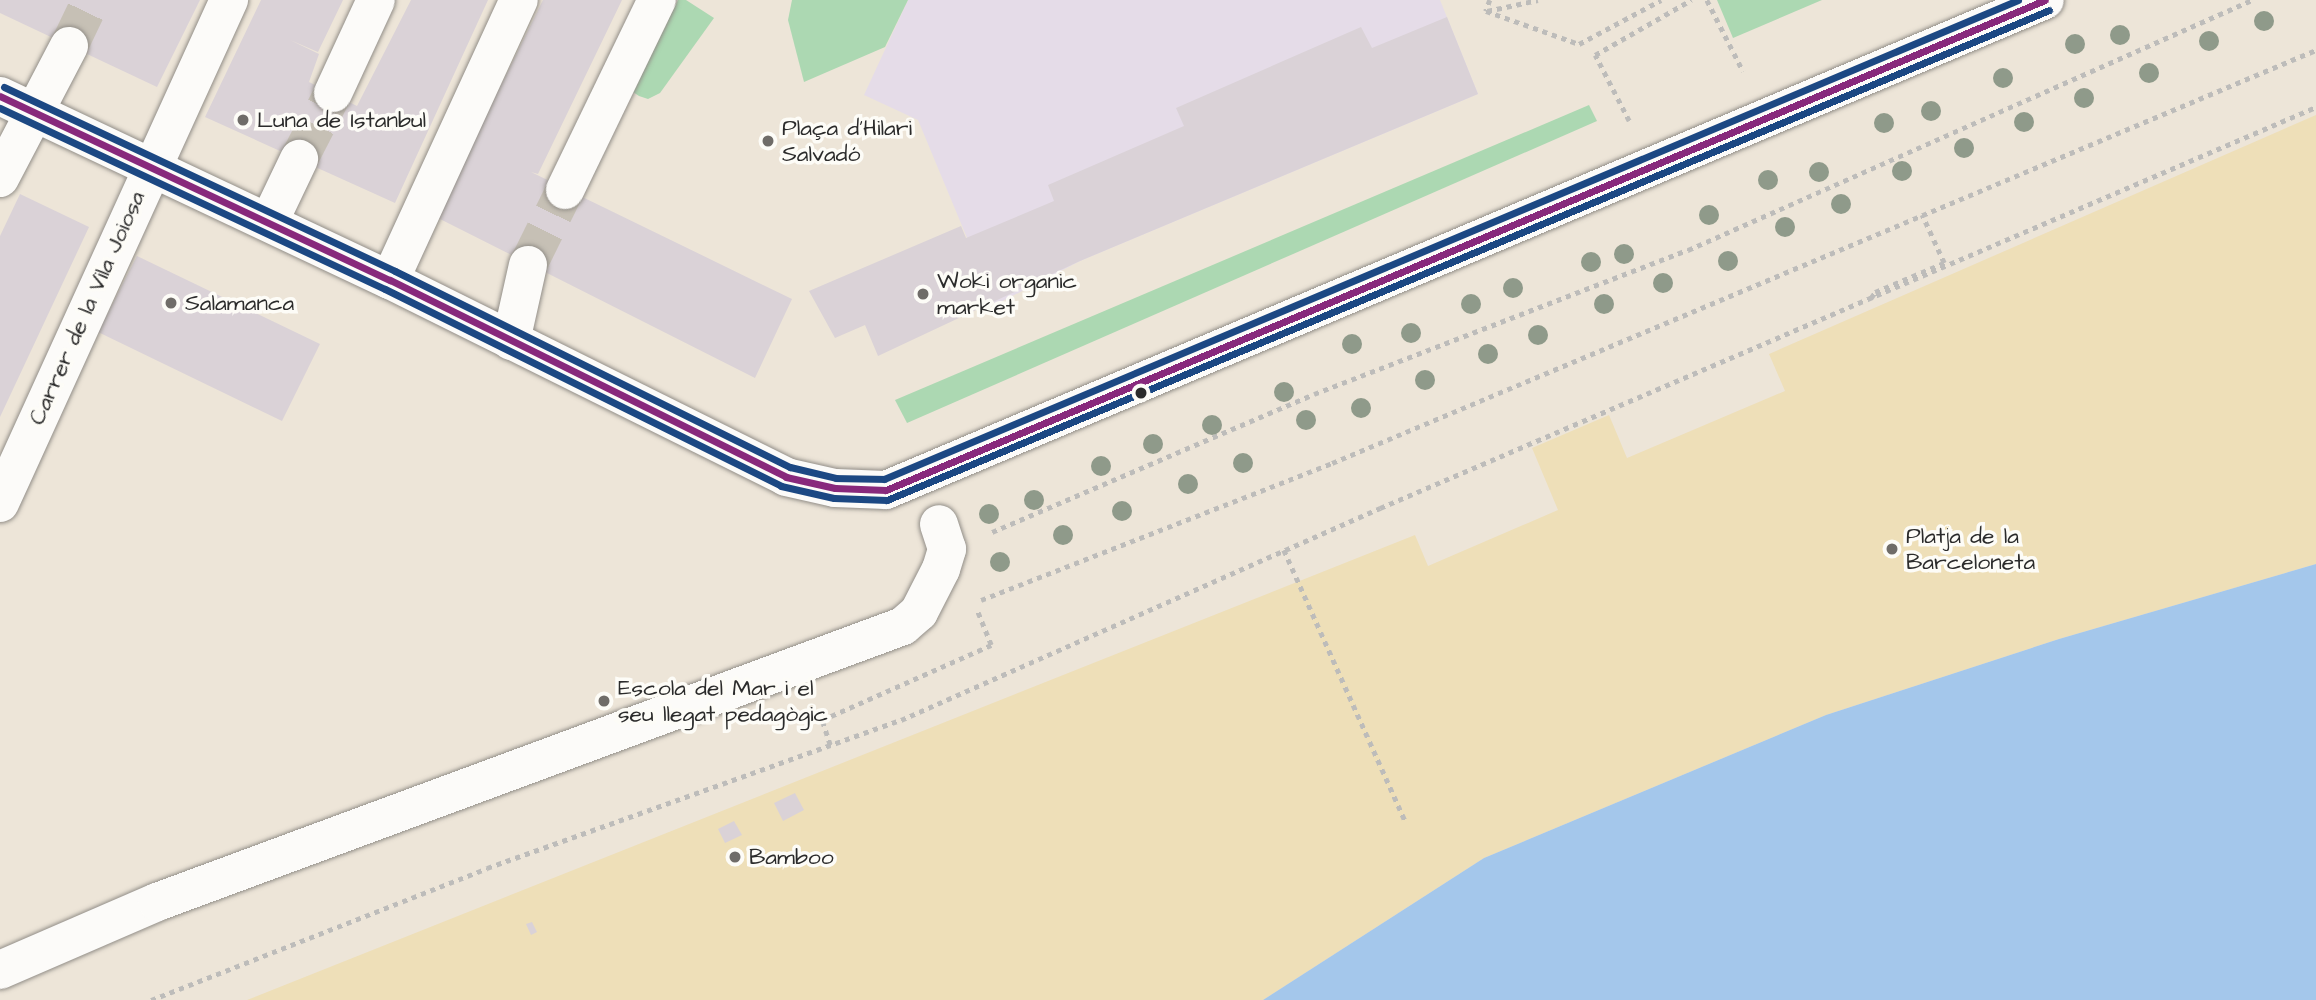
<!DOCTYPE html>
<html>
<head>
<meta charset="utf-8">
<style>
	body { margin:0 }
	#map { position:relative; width:2316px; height:1000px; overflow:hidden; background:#ede5d8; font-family:"Architects Daughter",sans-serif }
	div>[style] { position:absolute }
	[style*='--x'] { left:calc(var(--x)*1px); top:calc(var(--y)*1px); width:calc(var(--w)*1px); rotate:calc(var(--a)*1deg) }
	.built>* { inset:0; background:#e5dce8 }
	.green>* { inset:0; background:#acd8b2 }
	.sand>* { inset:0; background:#eedfb8 }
	.water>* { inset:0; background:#a4c7eb }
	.building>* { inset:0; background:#dad2d7 }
	.minor-tunnel>* { height:38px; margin-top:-19px; transform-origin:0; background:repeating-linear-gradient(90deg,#c6c0b5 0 38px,transparent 0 57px) }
	.path>* { height:4.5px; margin-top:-2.25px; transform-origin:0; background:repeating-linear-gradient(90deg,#bdbcba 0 5px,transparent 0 10px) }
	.roads { filter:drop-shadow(0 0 2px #928e88) drop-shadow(0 0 2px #928e88) }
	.minor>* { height:38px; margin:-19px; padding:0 19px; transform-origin:19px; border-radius:19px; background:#fcfbf9 }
	.bus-1>* { height:7px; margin:-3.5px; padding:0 3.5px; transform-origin:3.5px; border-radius:3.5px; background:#88297c }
	.bus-2>* { height:7px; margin:-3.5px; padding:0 3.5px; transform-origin:3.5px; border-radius:3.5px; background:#1c4883 }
	.bus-3>* { height:7px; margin:-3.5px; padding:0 3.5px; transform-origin:3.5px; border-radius:3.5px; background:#1c4883 }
	.trees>* { width:20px; height:20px; margin:-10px; border-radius:50%; background:#8f9a8a }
	.dots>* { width:19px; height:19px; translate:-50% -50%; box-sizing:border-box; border:4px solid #fdfcf7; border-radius:50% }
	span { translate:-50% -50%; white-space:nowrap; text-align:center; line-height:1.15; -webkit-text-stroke:7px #fdfcf7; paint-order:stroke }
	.poi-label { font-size:23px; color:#2b2b2b }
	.left { translate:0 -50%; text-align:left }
	.street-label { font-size:23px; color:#2b2b2b }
</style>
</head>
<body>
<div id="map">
	<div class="built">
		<i style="clip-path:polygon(908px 0,1440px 0,1478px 94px,1080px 261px,995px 305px,918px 120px,864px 95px)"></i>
	</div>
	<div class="green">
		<i style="clip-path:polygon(678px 0,686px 0,714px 18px,660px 93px,648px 99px,639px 96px,633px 92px)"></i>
		<i style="clip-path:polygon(792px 0,908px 0,885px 47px,804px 82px,788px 20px)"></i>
		<i style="clip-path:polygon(1717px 0,1822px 0,1733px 38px)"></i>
		<i style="clip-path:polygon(1589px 105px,1597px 121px,907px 423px,895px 400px)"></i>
	</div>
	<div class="sand">
		<i style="clip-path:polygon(2316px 115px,2316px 564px,2059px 639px,1826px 715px,1484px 858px,1263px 1000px,247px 1000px,1415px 535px,1428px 566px,1558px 510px,1532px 448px,1609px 415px,1627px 458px,1785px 391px,1769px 354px)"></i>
	</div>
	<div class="water">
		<i style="clip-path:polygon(2316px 564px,2316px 1000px,1263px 1000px,1484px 858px,1826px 715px,2059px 639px)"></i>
	</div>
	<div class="building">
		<i style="clip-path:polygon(0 0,200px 0,157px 87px,0 13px)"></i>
		<i style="clip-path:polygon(261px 0,343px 0,318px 52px,290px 40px,319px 54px,309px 82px,357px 106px,411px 0,488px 0,395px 203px,205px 117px)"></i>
		<i style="clip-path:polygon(543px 0,622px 0,538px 174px,531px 172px,792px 299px,755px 378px,436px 217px)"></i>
		<i style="clip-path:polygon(1447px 17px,1478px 94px,1080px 261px,878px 356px,865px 325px,835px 338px,809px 291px,961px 226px,966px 238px,1054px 201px,1048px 185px,1184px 126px,1176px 108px,1361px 27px,1372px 48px)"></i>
		<i style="clip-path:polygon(20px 194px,89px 227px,0 417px,0 236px)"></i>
		<i style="clip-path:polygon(137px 256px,320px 344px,282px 421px,98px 332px)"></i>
		<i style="clip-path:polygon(795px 793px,804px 810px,783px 821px,774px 803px)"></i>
		<i style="clip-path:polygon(734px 821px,742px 835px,725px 843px,718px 829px)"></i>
		<i style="clip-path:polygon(532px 922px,537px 932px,531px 935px,526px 924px)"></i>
	</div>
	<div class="minor-tunnel">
		<i style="--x:69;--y:46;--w:51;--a:-64.4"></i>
		<i style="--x:299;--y:159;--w:74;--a:-62.7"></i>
		<i style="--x:528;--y:265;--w:84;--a:-63.7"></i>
	</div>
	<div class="path">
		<i style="--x:1490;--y:0;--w:12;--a:110"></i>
		<i style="--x:1486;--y:11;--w:99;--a:19.5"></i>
		<i style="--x:1579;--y:44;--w:93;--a:-28.2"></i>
		<i style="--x:1707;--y:0;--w:80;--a:63.1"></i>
		<i style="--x:1487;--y:11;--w:52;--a:-12.2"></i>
		<i style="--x:1629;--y:121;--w:74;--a:-117.3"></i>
		<i style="--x:1595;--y:55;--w:111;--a:-29.8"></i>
		<i style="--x:1871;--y:298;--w:7;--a:-56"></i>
		<i style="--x:1875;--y:292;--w:75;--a:-22.8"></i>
		<i style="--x:1944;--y:263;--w:53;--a:-114.6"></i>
		<i style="--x:992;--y:532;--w:350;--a:-23.2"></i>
		<i style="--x:1314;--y:394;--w:401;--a:-21.1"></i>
		<i style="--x:1688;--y:250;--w:617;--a:-23.91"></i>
		<i style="--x:1284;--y:550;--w:296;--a:65.9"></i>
		<i style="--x:981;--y:600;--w:377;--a:-21.3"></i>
		<i style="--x:1332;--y:463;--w:1067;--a:-22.77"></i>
		<i style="--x:830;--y:745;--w:26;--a:-108"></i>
		<i style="--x:822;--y:720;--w:185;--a:-23.9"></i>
		<i style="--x:991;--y:645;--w:38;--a:-112"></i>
		<i style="--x:151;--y:1000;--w:361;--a:-21.4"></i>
		<i style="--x:487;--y:868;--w:440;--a:-19.7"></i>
		<i style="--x:901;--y:720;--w:524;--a:-23.87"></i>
		<i style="--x:1380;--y:508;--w:1018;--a:-23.19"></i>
	</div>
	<div class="roads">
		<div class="minor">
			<i style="--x:333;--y:93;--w:102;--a:-65.2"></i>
			<i style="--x:0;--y:96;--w:431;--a:25.3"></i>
			<i style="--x:390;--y:280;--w:442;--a:26.4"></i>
			<i style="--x:786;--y:477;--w:50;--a:12.7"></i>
			<i style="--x:835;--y:488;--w:51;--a:2.2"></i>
			<i style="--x:886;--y:490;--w:1258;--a:-22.92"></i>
			<i style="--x:0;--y:178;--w:149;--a:-62.4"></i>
			<i style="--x:565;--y:190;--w:211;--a:-64.2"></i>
			<i style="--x:269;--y:222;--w:70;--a:-64.5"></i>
			<i style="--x:390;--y:280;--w:308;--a:-65.3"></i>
			<i style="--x:511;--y:341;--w:78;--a:-77.4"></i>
			<i style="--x:0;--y:503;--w:553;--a:-65.52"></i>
			<i style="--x:0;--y:970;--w:171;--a:-23.4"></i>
			<i style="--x:157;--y:902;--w:795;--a:-20.3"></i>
			<i style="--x:903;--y:626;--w:21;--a:-41"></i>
			<i style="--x:919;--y:612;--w:48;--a:-62.9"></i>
			<i style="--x:941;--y:569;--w:21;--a:-73"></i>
			<i style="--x:947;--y:549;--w:26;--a:-108"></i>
		</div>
	</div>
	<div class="bus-1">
		<i style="--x:0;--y:96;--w:431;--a:25.3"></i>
		<i style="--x:390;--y:280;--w:442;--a:26.4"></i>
		<i style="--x:786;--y:477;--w:50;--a:12.7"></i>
		<i style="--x:835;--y:488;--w:51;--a:2.2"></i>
		<i style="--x:886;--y:490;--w:1258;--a:-22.92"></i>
	</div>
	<div class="bus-2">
		<i style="--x:0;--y:108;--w:425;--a:25.2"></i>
		<i style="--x:385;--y:289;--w:442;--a:26.4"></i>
		<i style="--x:781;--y:486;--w:54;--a:12.8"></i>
		<i style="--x:834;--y:498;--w:53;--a:2.2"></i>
		<i style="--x:887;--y:500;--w:1261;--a:-22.86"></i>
	</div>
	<div class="bus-3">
		<i style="--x:4;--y:87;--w:432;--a:25.2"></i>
		<i style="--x:395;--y:271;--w:441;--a:26.4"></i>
		<i style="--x:790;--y:467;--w:47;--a:13.4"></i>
		<i style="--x:836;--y:478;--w:48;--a:1.2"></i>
		<i style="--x:884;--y:479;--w:1231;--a:-22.9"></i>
	</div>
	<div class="trees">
		<i style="left:2264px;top:21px"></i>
		<i style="left:2120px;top:35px"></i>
		<i style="left:2209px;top:41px"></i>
		<i style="left:2075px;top:44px"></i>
		<i style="left:2149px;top:73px"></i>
		<i style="left:2003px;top:78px"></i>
		<i style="left:2084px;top:98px"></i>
		<i style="left:1931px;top:111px"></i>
		<i style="left:2024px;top:122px"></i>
		<i style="left:1884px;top:123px"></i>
		<i style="left:1964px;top:148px"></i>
		<i style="left:1902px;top:171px"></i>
		<i style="left:1819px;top:172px"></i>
		<i style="left:1768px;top:180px"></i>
		<i style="left:1841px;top:204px"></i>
		<i style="left:1709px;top:215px"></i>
		<i style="left:1785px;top:227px"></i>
		<i style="left:1624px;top:254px"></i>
		<i style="left:1728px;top:261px"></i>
		<i style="left:1591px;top:262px"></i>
		<i style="left:1663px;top:283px"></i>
		<i style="left:1513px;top:288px"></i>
		<i style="left:1471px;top:304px"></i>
		<i style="left:1604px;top:304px"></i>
		<i style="left:1411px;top:333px"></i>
		<i style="left:1538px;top:335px"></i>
		<i style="left:1352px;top:344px"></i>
		<i style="left:1488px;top:354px"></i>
		<i style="left:1425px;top:380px"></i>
		<i style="left:1284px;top:392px"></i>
		<i style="left:1361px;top:408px"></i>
		<i style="left:1306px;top:420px"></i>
		<i style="left:1212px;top:425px"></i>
		<i style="left:1153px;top:444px"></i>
		<i style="left:1243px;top:463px"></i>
		<i style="left:1101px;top:466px"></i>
		<i style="left:1188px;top:484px"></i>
		<i style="left:1034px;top:500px"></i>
		<i style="left:1122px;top:511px"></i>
		<i style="left:989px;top:514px"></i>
		<i style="left:1063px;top:535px"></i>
		<i style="left:1000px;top:562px"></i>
	</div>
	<div class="dots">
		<i style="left:243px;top:120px;background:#6f6c68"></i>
		<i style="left:768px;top:141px;background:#6f6c68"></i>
		<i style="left:923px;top:294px;background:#6f6c68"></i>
		<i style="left:171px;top:303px;background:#6f6c68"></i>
		<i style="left:1141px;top:393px;background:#2b2b2b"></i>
		<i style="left:1892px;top:549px;background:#6f6c68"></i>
		<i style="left:604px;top:701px;background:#6f6c68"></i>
		<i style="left:735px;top:857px;background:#6f6c68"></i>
	</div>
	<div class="poi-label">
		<span class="left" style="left:257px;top:120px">Luna de Istanbul</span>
		<span class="left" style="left:782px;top:141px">Plaça d'Hilari<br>Salvadó</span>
		<span class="left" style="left:937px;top:294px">Woki organic<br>market</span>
		<span class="left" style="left:185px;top:303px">Salamanca</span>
		<span class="left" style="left:1906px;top:549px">Platja de la<br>Barceloneta</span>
		<span class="left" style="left:618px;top:701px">Escola del Mar i el<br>seu llegat pedagògic</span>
		<span class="left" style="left:749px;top:857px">Bamboo</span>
	</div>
	<div class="street-label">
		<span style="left:87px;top:308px;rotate:-66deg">Carrer de la Vila Joiosa</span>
	</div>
</div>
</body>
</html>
